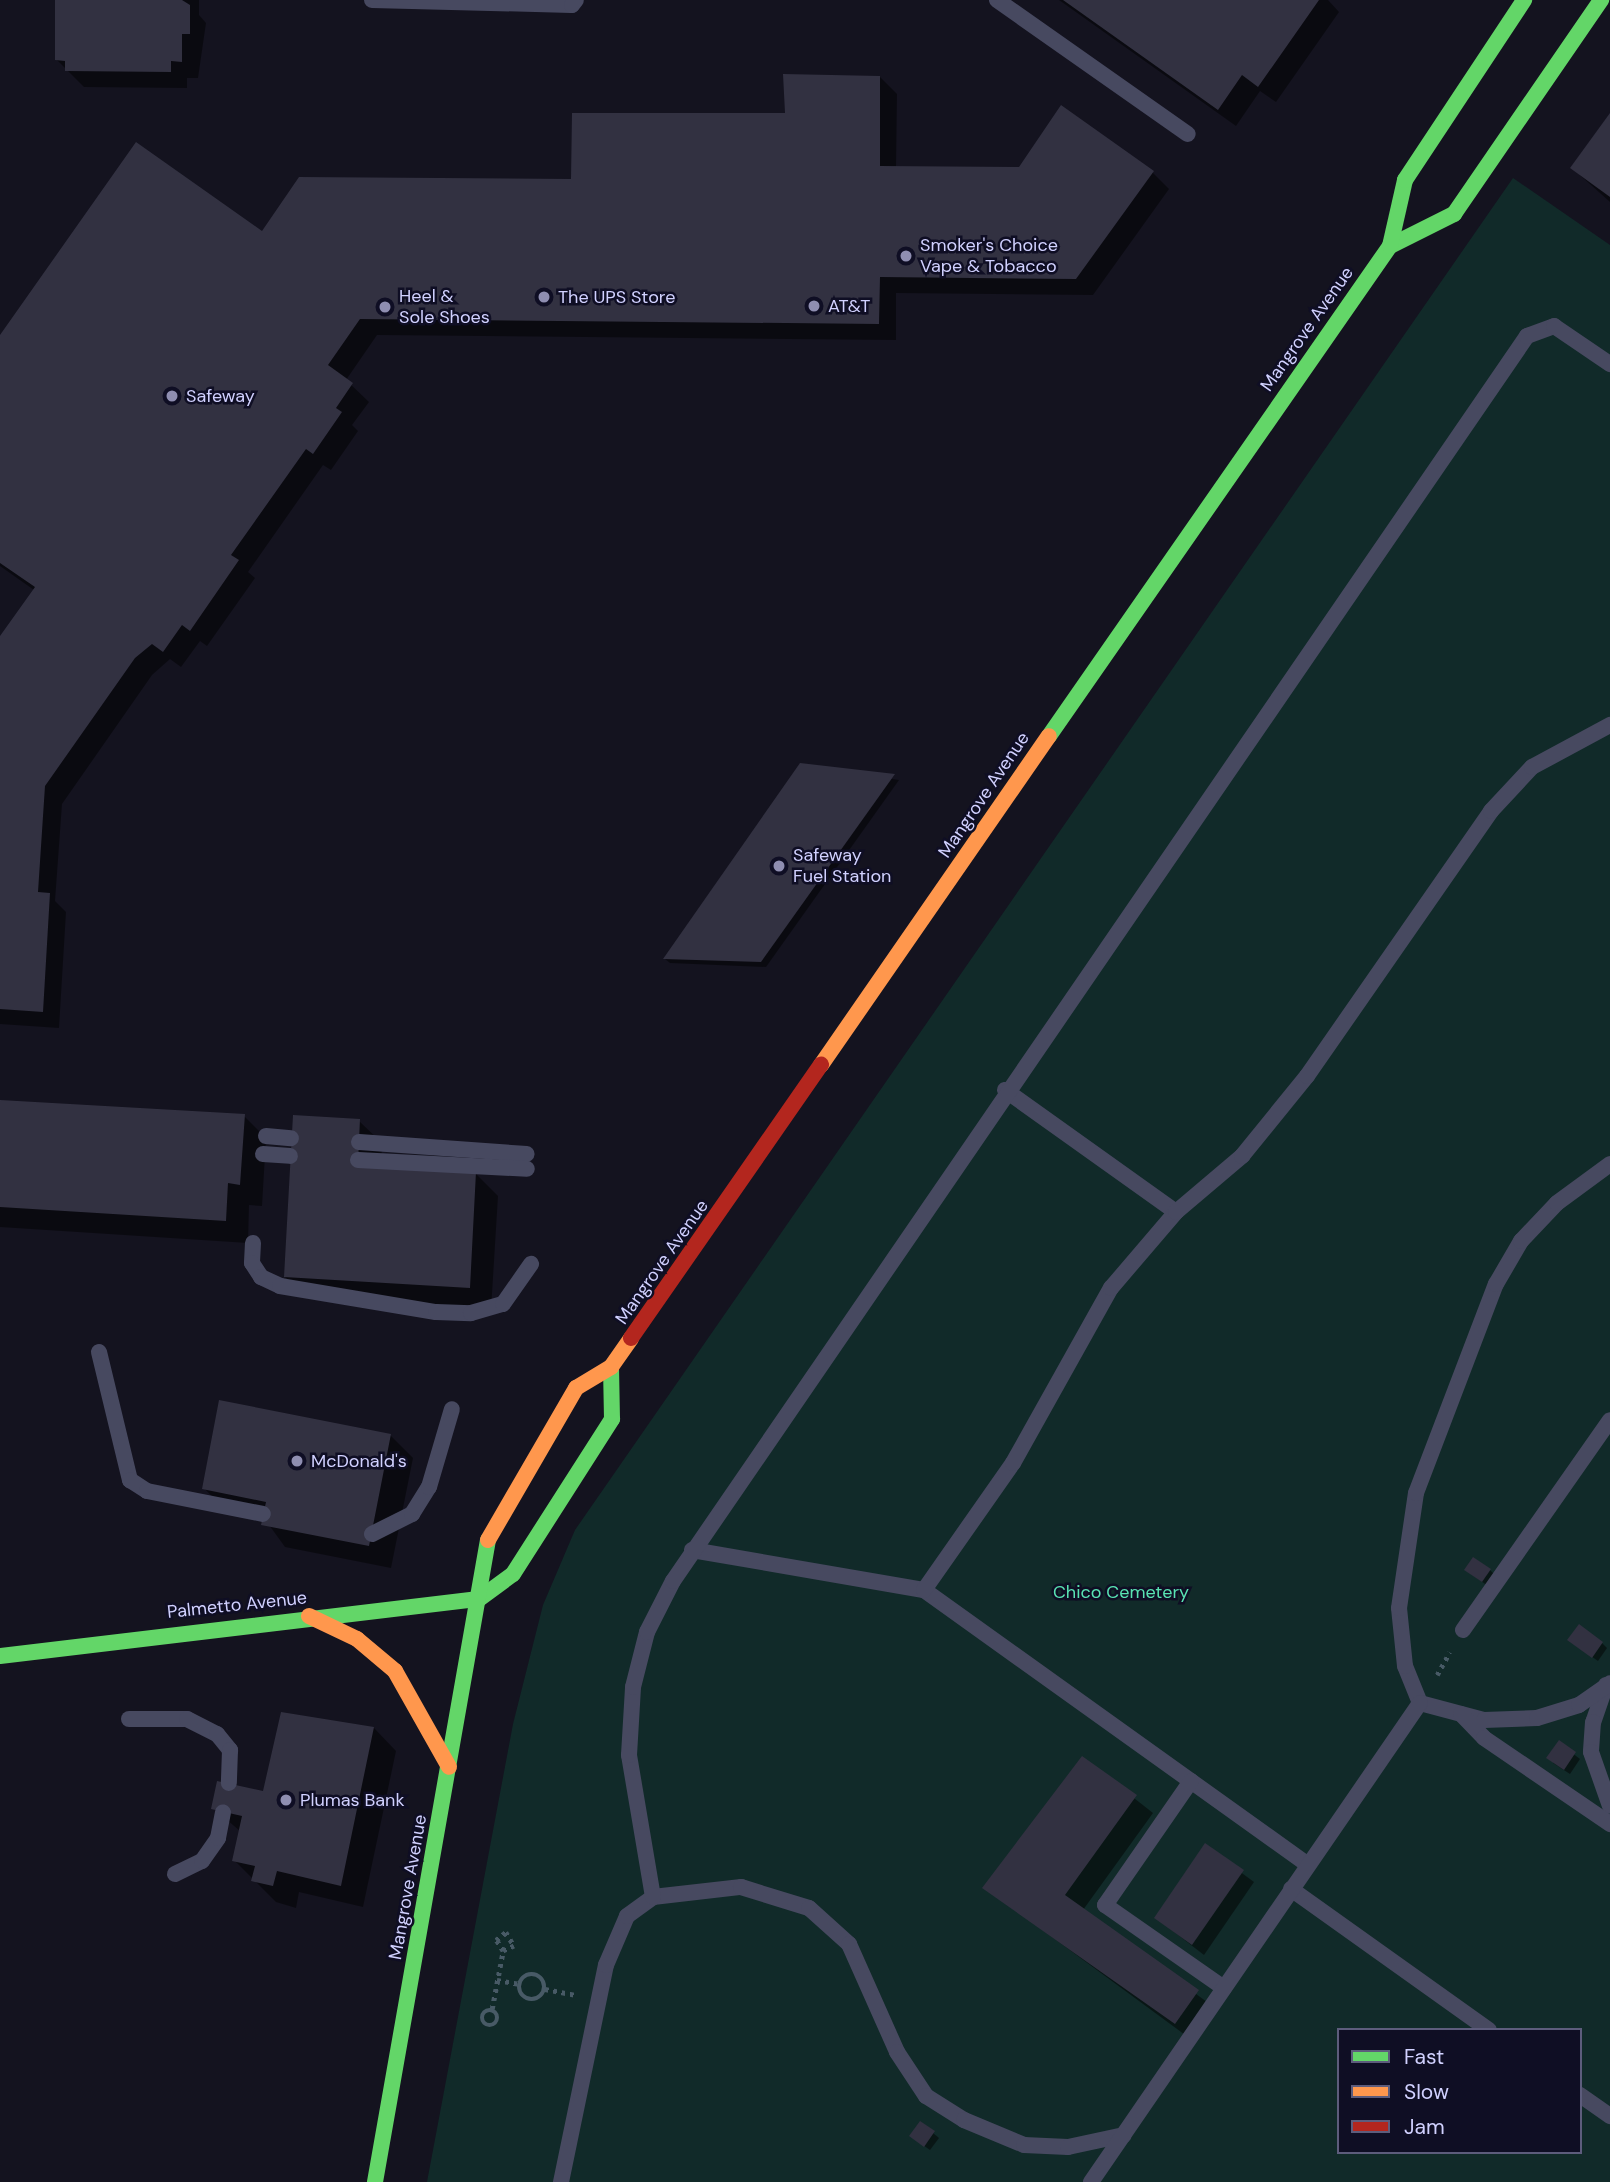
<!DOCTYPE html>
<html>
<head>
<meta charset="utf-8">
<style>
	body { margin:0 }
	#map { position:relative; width:1610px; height:2182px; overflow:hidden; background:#14131f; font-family:"DM Sans",sans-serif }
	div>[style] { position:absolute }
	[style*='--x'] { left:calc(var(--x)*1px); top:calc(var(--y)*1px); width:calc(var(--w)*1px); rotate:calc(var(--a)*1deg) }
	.green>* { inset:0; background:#112a29 }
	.shadow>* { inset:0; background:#0007 }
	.building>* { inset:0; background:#323141 }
	.path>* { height:4.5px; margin-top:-2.25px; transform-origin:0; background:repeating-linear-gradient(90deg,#485a66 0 3.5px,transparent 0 8.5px) }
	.path>.ring { margin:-2.25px; padding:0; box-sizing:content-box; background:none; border:4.5px solid #485a66; border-radius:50% }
	.lane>* { height:16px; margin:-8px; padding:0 8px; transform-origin:8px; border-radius:8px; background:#474960 }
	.fast>* { height:16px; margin:-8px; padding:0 8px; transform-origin:8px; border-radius:8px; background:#63d668 }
	.slow>* { height:16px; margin:-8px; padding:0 8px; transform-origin:8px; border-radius:8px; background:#ff974d }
	.jam>* { height:16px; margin:-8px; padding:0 8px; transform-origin:8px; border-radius:8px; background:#b3261e }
	.dots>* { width:19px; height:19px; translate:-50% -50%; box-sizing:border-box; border:4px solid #0f0e24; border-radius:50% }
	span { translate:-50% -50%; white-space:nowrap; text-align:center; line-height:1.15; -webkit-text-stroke:5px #0f0e24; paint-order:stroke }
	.poi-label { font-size:18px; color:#d1d1ff }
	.left { translate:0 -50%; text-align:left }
	.street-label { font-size:18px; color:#d1d1ff }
	.park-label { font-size:18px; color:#59e3b3 }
	.legend { position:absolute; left:1337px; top:2028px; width:245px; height:126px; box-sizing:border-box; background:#0f0e24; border:2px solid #5d5c7c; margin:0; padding:9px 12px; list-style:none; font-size:21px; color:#d1d1ff }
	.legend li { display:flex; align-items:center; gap:14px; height:35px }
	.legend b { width:35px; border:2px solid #5d5c7c }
</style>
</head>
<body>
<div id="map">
	<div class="green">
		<i style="clip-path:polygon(evenodd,1513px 178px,1610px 245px,1610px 2182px,427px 2182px,513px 1724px,543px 1605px,575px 1530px,1513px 178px,1339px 2030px,1580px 2030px,1580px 2152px,1339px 2152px,1339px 2030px)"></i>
	</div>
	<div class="shadow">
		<i style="clip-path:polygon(57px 0,199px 0,199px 15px,206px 23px,198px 78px,187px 78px,187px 88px,84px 87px,57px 60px)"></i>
		<i style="clip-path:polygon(1059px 0,1328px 0,1339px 12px,1276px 102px,1260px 91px,1236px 126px)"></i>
		<i style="clip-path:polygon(880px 77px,897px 94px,896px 168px,1152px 172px,1169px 189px,1093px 295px,896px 293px,896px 340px,377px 335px,346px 380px,369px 402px,352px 425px,358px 431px,331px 470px,323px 465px,248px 572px,255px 578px,207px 646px,200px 641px,181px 667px,170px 659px,152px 675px,62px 804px,55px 901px,66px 912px,59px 1028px,0 1024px,0 639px,34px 590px,0 566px,0 338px,263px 234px,573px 181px,786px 115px)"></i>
		<i style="clip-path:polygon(1610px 116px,1610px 202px,1572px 168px)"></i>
		<i style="clip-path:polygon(801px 765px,899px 780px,766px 967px,670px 963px,665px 959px)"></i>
		<i style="clip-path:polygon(0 1102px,244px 1116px,266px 1138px,262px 1206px,249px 1205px,248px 1243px,0 1227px)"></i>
		<i style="clip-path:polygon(359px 1121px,382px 1143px,381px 1168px,475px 1173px,498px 1196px,491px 1310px,308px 1299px,285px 1277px)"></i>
		<i style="clip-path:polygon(390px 1435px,413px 1458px,391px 1568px,285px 1547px,264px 1518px,226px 1511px,204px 1488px)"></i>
		<i style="clip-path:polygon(1490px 1570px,1495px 1575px,1488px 1586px,1471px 1574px)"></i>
		<i style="clip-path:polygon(1602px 1643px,1607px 1648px,1598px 1661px,1575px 1645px)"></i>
		<i style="clip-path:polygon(374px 1728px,396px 1751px,363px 1907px,299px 1892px,296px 1908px,276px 1902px,234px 1860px,240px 1831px,213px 1808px,264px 1793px)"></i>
		<i style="clip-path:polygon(1559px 1743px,1580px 1759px,1570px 1774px,1553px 1763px)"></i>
		<i style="clip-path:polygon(1083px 1758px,1153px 1813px,1083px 1910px,1215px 2008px,1192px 2040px,984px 1887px)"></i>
		<i style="clip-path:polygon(1205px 1846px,1254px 1882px,1204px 1955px,1156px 1918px)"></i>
		<i style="clip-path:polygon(921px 2123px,939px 2138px,930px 2150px,917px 2141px)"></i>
	</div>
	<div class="building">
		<i style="clip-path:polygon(55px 0,182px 0,190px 5px,190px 34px,182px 34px,182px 62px,171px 61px,171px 72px,65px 71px,65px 61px,55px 60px)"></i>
		<i style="clip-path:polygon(1063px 0,1319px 0,1258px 87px,1242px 75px,1218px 110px)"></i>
		<i style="clip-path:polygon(783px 74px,880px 76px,880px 166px,1019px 167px,1061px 105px,1154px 171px,1076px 279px,880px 277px,879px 324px,360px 319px,328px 365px,353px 383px,336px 408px,342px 412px,313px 454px,306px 449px,231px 555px,239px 560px,190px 631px,182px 625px,163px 652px,152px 644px,135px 658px,45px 786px,38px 892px,50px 893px,43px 1012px,0 1009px,0 636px,35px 587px,0 563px,0 335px,136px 142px,262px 231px,299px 177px,571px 179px,572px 113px,785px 113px)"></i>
		<i style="clip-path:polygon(1610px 113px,1610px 197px,1570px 168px)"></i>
		<i style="clip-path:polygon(800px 763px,895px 774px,761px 962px,663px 959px)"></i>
		<i style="clip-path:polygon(0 1100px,245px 1114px,240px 1185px,228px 1183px,226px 1221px,0 1207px)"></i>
		<i style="clip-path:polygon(293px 1115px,360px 1119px,358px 1164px,476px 1172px,470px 1288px,284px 1277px)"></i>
		<i style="clip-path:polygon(219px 1400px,391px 1434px,369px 1546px,261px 1525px,266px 1502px,202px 1489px)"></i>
		<i style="clip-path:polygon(1473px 1557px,1491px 1569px,1482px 1582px,1464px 1570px)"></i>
		<i style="clip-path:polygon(1579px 1624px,1603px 1642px,1592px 1658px,1567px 1640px)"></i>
		<i style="clip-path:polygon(281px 1712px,374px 1727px,341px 1886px,277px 1871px,273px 1886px,251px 1881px,255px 1866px,232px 1861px,242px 1816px,211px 1809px,217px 1781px,263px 1791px)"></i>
		<i style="clip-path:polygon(1559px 1740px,1576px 1752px,1564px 1770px,1546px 1758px)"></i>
		<i style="clip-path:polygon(1082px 1756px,1137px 1795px,1065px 1895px,1199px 1990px,1175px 2024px,982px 1888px)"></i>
		<i style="clip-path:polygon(1205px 1843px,1244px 1870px,1192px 1945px,1154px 1918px)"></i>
		<i style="clip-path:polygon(920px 2121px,935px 2131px,924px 2147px,909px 2136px)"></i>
	</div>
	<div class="path">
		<i style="--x:1437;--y:1675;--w:26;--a:-61"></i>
		<i class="ring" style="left:519px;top:1974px;width:21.5px;height:21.5px"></i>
		<i style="--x:497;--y:1980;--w:22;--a:10"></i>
		<i style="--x:545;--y:1989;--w:31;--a:11"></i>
		<i style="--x:492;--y:2009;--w:59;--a:-79.3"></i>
		<i style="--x:503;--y:1951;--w:13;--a:-122"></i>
		<i style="--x:496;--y:1940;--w:13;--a:-39"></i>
		<i style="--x:506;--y:1932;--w:16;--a:60"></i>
		<i style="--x:514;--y:1946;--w:12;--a:156"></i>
		<i class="ring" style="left:482px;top:2010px;width:11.5px;height:11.5px"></i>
	</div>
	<div class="lane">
		<i style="--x:372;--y:0;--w:200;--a:1.4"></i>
		<i style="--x:572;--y:5;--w:6;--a:-51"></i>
		<i style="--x:997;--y:0;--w:233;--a:35.1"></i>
		<i style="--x:1005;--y:1090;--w:210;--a:35.5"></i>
		<i style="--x:266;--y:1136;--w:25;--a:5"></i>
		<i style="--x:359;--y:1142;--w:168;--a:4.1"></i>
		<i style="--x:263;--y:1154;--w:27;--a:4"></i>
		<i style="--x:358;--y:1160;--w:169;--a:3"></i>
		<i style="--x:253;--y:1243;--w:20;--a:93"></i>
		<i style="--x:252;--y:1263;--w:17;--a:57"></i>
		<i style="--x:261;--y:1277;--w:21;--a:25"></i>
		<i style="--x:280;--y:1286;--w:158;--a:9.5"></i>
		<i style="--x:436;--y:1312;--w:35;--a:2"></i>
		<i style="--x:471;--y:1313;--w:33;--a:-16"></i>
		<i style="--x:503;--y:1304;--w:49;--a:-55"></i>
		<i style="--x:99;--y:1352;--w:132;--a:76.4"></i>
		<i style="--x:130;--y:1480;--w:20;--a:33"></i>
		<i style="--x:147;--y:1491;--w:118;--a:11.2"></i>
		<i style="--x:372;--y:1534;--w:45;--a:-26.6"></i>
		<i style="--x:412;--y:1514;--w:32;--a:-58"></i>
		<i style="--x:429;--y:1487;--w:81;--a:-73.6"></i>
		<i style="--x:692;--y:1550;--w:235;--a:9.8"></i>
		<i style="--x:924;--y:1590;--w:472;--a:35.6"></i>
		<i style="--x:924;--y:1590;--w:155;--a:-55"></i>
		<i style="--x:1013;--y:1463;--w:201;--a:-60.8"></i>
		<i style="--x:1111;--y:1288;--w:100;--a:-49.5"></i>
		<i style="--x:1176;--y:1212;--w:87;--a:-40.3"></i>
		<i style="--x:1242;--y:1156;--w:103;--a:-50.9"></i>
		<i style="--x:1307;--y:1076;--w:323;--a:-55.2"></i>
		<i style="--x:1491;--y:811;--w:60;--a:-47"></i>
		<i style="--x:1532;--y:767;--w:89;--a:-28.3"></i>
		<i style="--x:1463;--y:1630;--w:256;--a:-55"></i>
		<i style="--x:1606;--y:1685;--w:39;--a:109"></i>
		<i style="--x:1593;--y:1722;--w:30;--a:94"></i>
		<i style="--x:1591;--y:1752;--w:57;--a:70.6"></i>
		<i style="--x:1420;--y:1703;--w:40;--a:-112"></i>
		<i style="--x:1405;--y:1666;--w:58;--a:-95.9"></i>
		<i style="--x:1399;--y:1608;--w:116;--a:-81.6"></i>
		<i style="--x:1416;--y:1493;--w:224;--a:-69.1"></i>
		<i style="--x:1496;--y:1284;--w:50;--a:-59.8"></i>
		<i style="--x:1521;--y:1241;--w:52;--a:-46.5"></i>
		<i style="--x:1557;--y:1203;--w:66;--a:-36.3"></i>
		<i style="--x:1420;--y:1703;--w:66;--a:14.9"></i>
		<i style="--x:1484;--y:1720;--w:53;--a:-2.2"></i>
		<i style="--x:1537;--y:1718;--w:44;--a:-17.2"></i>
		<i style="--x:1579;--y:1705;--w:38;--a:-35"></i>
		<i style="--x:1461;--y:1714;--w:33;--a:46"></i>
		<i style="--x:1484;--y:1738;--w:153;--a:34.3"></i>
		<i style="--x:129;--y:1719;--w:58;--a:0"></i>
		<i style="--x:187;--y:1719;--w:34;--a:27"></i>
		<i style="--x:217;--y:1734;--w:21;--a:51"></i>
		<i style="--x:230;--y:1750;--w:33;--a:92"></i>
		<i style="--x:1191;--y:1781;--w:151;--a:124.7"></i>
		<i style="--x:1105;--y:1905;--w:145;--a:34.9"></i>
		<i style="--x:175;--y:1874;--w:30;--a:-26"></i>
		<i style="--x:202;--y:1861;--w:28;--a:-55"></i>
		<i style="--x:218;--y:1838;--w:26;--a:-79"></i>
		<i style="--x:1291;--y:1889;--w:243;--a:35.5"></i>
		<i style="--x:653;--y:1897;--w:89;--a:-6.5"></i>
		<i style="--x:741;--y:1887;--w:71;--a:17.2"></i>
		<i style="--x:809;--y:1908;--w:54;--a:42"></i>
		<i style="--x:849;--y:1944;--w:118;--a:66"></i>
		<i style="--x:897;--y:2052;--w:53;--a:56.6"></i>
		<i style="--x:926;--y:2096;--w:45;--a:32.3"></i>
		<i style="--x:964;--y:2120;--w:65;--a:22.6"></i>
		<i style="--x:1024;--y:2145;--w:44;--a:2.6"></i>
		<i style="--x:1068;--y:2147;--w:57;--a:-12.1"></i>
		<i style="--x:1580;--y:2095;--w:37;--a:35"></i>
		<i style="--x:561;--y:2182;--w:222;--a:-78.3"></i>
		<i style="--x:606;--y:1965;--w:53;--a:-66.8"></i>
		<i style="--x:627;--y:1916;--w:32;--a:-36"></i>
		<i style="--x:653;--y:1897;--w:144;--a:-99.6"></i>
		<i style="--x:629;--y:1755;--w:68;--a:-86.6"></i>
		<i style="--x:633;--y:1687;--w:57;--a:-75.7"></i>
		<i style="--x:647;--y:1632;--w:57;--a:-63"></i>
		<i style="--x:673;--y:1581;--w:1510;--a:-55.55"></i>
		<i style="--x:1527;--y:336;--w:29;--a:-20"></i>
		<i style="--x:1554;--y:326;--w:68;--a:34.2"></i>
		<i style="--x:1091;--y:2182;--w:581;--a:-55.52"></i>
	</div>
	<div class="fast">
		<i style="--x:1390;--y:246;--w:72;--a:-26.6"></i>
		<i style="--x:1454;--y:214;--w:260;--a:-55.5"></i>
		<i style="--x:1049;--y:736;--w:597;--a:-55.17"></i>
		<i style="--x:1390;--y:246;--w:68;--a:-77.2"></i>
		<i style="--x:1405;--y:180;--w:216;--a:-56.5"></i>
		<i style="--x:0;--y:1656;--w:482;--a:-6.8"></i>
		<i style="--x:479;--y:1599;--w:42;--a:-36.3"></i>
		<i style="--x:513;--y:1574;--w:184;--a:-57.4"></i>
		<i style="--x:612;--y:1419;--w:52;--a:-91.1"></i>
		<i style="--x:375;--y:2182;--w:652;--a:-80.02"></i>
	</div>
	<div class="slow">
		<i style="--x:821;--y:1065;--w:400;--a:-55.3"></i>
		<i style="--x:488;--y:1540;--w:176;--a:-59.9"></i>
		<i style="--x:576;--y:1388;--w:41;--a:-31"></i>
		<i style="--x:611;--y:1367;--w:35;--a:-55"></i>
		<i style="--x:309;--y:1616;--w:53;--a:25.6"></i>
		<i style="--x:357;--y:1639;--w:50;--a:40.1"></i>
		<i style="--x:395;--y:1671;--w:110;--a:60.6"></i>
	</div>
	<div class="jam">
		<i style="--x:631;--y:1338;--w:333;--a:-55.2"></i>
	</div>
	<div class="dots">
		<i style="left:906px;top:256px;background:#8f8eb1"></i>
		<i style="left:544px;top:297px;background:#8f8eb1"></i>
		<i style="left:814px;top:306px;background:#8f8eb1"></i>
		<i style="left:385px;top:307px;background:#8f8eb1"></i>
		<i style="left:172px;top:396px;background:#8f8eb1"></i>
		<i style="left:779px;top:866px;background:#8f8eb1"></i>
		<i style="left:297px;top:1461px;background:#8f8eb1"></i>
		<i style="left:286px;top:1800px;background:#8f8eb1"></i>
	</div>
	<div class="poi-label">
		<span class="left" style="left:920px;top:256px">Smoker's Choice<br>Vape &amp; Tobacco</span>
		<span class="left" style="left:399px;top:307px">Heel &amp;<br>Sole Shoes</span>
		<span class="left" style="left:558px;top:297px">The UPS Store</span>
		<span class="left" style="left:828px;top:306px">AT&amp;T</span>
		<span class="left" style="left:186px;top:396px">Safeway</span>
		<span class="left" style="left:793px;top:866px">Safeway<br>Fuel Station</span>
		<span class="left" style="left:311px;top:1461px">McDonald's</span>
		<span class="left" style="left:300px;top:1800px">Plumas Bank</span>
	</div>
	<div class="street-label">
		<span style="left:1307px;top:329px;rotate:-55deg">Mangrove Avenue</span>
		<span style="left:984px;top:795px;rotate:-56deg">Mangrove Avenue</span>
		<span style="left:662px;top:1262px;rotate:-55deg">Mangrove Avenue</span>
		<span style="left:237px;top:1605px;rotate:-6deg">Palmetto Avenue</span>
		<span style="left:408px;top:1887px;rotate:-80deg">Mangrove Avenue</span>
	</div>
	<div class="park-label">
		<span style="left:1121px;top:1592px">Chico Cemetery</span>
	</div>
	<ul class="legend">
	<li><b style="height:9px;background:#63d668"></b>Fast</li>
	<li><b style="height:9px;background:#ff974d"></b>Slow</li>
	<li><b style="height:9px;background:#b3261e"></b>Jam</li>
	</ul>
</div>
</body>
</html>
